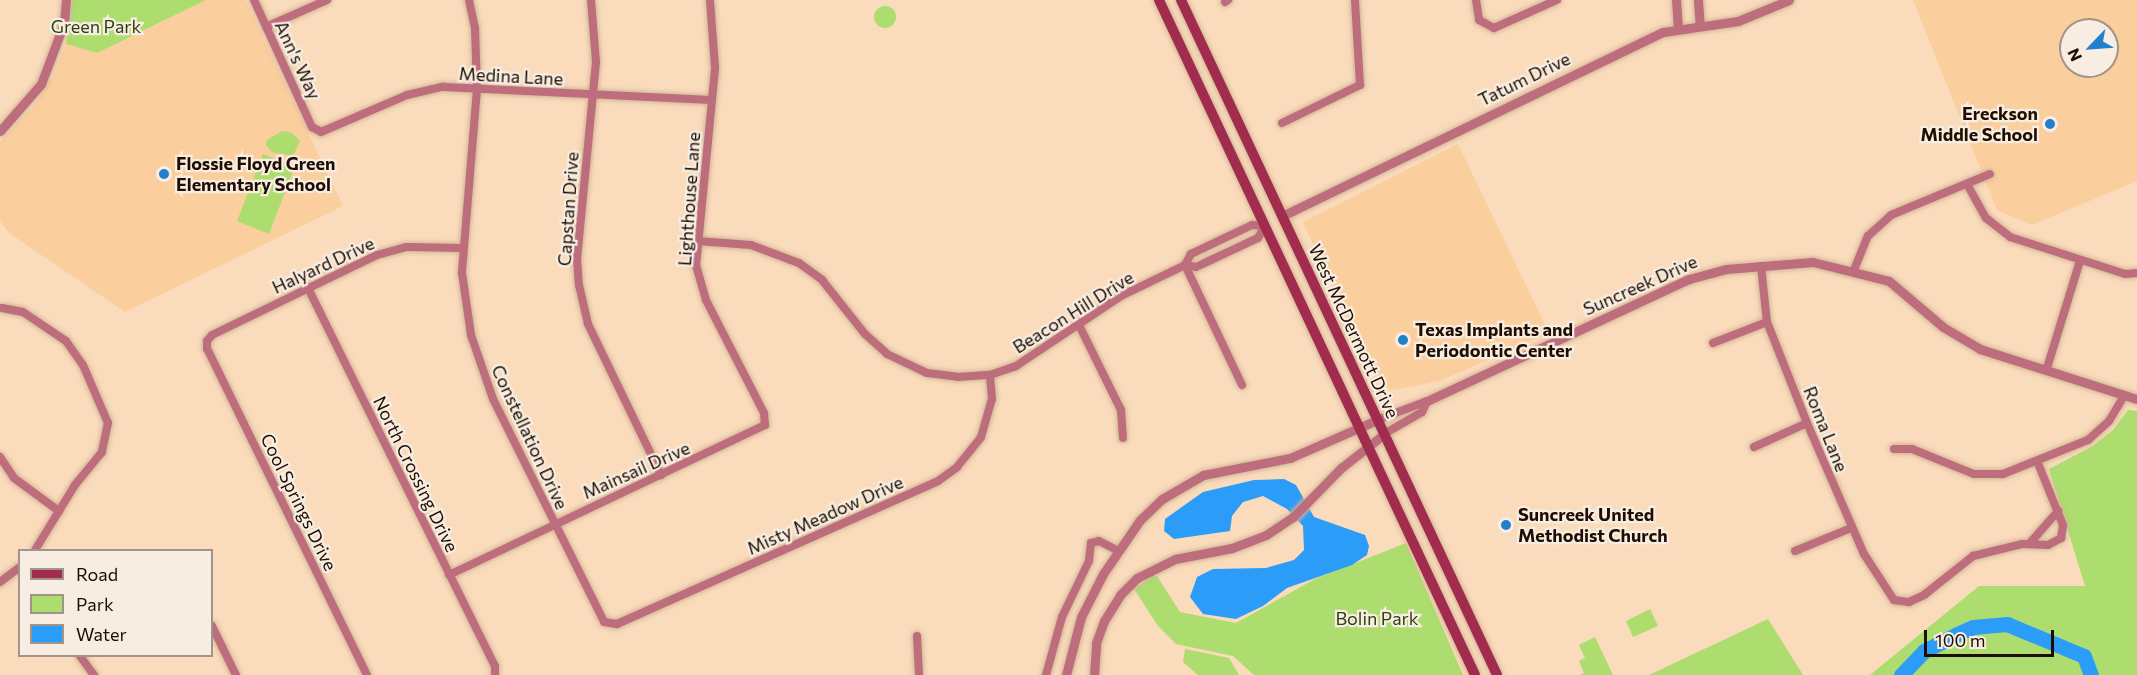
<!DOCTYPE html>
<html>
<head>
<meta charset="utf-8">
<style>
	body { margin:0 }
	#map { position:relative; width:2137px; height:675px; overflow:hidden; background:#fadbbb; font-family:Commissioner,sans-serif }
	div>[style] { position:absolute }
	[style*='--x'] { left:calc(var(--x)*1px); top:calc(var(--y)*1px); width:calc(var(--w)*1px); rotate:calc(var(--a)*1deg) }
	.built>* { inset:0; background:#fbce9e }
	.green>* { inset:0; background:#acdd6e }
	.round { border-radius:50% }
	.water>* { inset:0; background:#2b9cf8 }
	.river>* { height:15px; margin:-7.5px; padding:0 7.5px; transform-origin:7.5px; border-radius:7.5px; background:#2b9cf8 }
	.roads { filter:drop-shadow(0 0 2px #d3b699) drop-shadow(0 0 2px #d3b699) }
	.minor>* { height:8px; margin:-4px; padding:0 4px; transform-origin:4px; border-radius:4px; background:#bd6d7c }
	.tertiary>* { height:9px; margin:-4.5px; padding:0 4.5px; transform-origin:4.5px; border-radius:4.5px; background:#bd6d7c }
	.secondary>* { height:10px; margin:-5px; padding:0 5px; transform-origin:5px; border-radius:5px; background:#a22c4d }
	.dots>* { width:16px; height:16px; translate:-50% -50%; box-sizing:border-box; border:3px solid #f7ede2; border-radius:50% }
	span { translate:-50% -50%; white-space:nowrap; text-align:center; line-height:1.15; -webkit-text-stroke:4.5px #f7ede2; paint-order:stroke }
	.park-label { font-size:18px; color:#2d410e }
	.street-label { font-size:18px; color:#1f0e00 }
	.poi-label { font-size:18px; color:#1f0e00; font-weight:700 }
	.right { translate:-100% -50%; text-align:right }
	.left { translate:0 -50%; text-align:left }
	.legend { position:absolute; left:18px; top:549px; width:195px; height:108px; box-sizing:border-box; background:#f7ede2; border:2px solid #a19488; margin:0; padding:8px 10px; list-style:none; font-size:18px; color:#1f0e00 }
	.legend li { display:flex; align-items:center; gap:12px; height:30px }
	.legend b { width:30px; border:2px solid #a19488 }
	.north { position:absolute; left:2059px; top:18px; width:60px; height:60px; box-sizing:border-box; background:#f7ede2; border:2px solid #a19488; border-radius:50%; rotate:245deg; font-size:16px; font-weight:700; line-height:24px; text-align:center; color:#1f0e00 }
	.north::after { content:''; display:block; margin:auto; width:21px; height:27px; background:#227fcc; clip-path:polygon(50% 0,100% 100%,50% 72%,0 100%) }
	.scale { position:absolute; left:1924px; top:630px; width:130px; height:27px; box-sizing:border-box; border:3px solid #1f0e00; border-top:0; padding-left:8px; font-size:18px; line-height:21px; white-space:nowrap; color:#1f0e00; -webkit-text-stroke:4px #f7ede2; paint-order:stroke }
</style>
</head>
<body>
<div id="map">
	<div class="built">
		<i style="clip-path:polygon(206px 0,245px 0,343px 206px,125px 312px,9px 233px,0 221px,0 142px,33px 107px,53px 77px,66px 44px,97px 53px)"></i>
		<i style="clip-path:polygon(evenodd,1913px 0,2137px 0,2137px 181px,2032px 225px,1997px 210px,1913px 0,2071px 30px,2107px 30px,2107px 66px,2071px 66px,2071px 30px)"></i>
		<i style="clip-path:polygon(1458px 144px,1549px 333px,1440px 381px,1391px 390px,1374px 377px,1303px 222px)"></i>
	</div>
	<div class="green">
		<i style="clip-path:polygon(72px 0,206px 0,97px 53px,66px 44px)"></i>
		<i class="round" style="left:874px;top:6px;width:22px;height:22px"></i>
		<i style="clip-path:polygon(282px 131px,292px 133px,300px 141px,293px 156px,272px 152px,266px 145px,267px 140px)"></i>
		<i style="clip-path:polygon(263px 154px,295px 166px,269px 234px,237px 221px)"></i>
		<i style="clip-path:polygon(2128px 410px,2137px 411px,2137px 675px,1870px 675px,1979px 586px,2085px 586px,2049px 469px,2093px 446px,2113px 430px)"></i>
		<i style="clip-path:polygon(1406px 543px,1463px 675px,1254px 675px,1233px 656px,1176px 644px,1158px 626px,1134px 589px,1151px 576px,1157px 576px,1180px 612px,1236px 623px,1315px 579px)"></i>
		<i style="clip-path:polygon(1650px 609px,1658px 626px,1633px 637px,1626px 621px)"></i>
		<i style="clip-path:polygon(1768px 619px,1803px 675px,1649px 675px)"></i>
		<i style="clip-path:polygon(1595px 637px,1613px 675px,1580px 675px,1584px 673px,1579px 661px,1585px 658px,1579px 645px)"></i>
		<i style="clip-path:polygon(1185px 649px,1229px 658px,1239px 675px,1198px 675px,1183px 662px)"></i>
	</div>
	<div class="water">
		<i style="clip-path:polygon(1284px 479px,1296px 485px,1314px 517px,1365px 535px,1369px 546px,1367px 555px,1352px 565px,1287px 588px,1263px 606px,1236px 619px,1203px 614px,1190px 597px,1197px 577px,1213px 569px,1266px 568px,1294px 560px,1304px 550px,1303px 526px,1287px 509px,1263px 496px,1243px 502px,1232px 516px,1230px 531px,1174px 539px,1164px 531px,1165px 519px,1203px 492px,1254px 480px)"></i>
	</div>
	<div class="river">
		<i style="--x:1901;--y:675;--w:33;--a:-46"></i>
		<i style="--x:1924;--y:651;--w:37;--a:-27"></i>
		<i style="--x:1957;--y:634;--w:17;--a:-24"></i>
		<i style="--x:1973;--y:627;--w:34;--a:-5"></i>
		<i style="--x:2007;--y:624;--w:83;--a:22.6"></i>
		<i style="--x:2084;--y:656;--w:20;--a:70"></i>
	</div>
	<div class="roads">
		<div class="minor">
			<i style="--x:254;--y:0;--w:140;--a:65.5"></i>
			<i style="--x:312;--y:127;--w:10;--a:29"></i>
			<i style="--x:321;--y:132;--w:94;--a:-23.3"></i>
			<i style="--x:407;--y:95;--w:37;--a:-13"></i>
			<i style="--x:443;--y:87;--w:269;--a:2.8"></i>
			<i style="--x:469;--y:0;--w:29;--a:78"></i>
			<i style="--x:475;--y:28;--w:61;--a:88.1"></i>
			<i style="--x:477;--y:89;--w:185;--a:94.7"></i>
			<i style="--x:462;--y:273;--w:63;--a:81.7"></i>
			<i style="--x:471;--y:335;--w:68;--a:71"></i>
			<i style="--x:493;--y:399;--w:249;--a:63.5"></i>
			<i style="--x:604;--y:622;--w:13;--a:9"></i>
			<i style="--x:617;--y:624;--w:351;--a:-24"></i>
			<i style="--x:938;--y:481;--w:24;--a:-36"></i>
			<i style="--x:957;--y:467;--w:38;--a:-51"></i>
			<i style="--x:981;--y:437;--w:40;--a:-74"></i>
			<i style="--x:992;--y:399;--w:24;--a:-95"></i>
			<i style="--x:591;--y:0;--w:62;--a:85.4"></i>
			<i style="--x:596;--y:62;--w:197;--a:95.5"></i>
			<i style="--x:577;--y:258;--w:27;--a:86"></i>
			<i style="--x:579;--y:285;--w:40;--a:77"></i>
			<i style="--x:588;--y:324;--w:168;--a:64.2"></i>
			<i style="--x:1476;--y:0;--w:20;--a:81"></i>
			<i style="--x:1479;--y:20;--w:17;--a:28"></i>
			<i style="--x:1494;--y:28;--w:69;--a:-24"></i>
			<i style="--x:1225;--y:2;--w:4;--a:-34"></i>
			<i style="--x:266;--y:27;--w:67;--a:-23.9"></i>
			<i style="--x:1282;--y:123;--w:87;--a:-26"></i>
			<i style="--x:1360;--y:85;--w:85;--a:-93.4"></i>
			<i style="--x:1967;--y:184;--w:39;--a:61"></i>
			<i style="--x:1986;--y:218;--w:31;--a:38"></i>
			<i style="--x:2010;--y:237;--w:121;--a:17.8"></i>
			<i style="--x:2125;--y:274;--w:12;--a:-5"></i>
			<i style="--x:698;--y:241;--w:53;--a:4.3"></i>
			<i style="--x:751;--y:245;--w:51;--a:20.6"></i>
			<i style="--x:799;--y:263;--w:29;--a:36"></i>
			<i style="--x:822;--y:280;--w:69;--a:51.5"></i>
			<i style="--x:865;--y:334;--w:30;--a:42"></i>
			<i style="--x:887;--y:354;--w:44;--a:25.4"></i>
			<i style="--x:927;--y:373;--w:31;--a:7"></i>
			<i style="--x:958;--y:377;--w:32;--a:-4"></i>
			<i style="--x:990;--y:375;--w:28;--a:-19"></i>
			<i style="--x:1016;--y:366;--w:126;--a:-33.7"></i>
			<i style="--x:1121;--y:296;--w:71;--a:-25.8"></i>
			<i style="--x:1185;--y:265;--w:11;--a:10"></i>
			<i style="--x:1196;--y:267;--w:68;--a:-25.1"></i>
			<i style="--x:1258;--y:238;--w:14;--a:-60"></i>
			<i style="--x:1265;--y:226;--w:13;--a:-176"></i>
			<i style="--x:1252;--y:225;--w:68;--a:154.6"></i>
			<i style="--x:1191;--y:254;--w:13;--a:119"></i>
			<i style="--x:1185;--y:265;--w:133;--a:64.6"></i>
			<i style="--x:1761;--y:266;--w:56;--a:83.9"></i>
			<i style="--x:1767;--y:322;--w:109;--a:68.4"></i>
			<i style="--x:1807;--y:423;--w:143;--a:66.5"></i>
			<i style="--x:1864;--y:554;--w:55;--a:56.9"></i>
			<i style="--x:1894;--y:600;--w:15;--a:8"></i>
			<i style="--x:1909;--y:602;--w:17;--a:-25"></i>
			<i style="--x:1924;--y:595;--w:63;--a:-38.5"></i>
			<i style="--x:1973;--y:556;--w:50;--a:-13.8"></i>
			<i style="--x:2022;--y:544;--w:26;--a:2"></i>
			<i style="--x:2048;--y:545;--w:15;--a:-28"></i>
			<i style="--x:2061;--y:538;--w:13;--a:-81"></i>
			<i style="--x:2063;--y:525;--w:67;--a:-112"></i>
			<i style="--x:1854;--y:270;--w:37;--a:-68"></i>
			<i style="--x:1868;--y:236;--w:31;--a:-42"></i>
			<i style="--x:1891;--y:215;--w:107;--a:-22.5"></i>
			<i style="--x:308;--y:288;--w:422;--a:63.7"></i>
			<i style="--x:495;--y:666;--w:9;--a:90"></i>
			<i style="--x:2;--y:308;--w:21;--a:11"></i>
			<i style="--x:23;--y:312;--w:52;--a:34"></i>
			<i style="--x:66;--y:341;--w:29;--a:55"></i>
			<i style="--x:83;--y:365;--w:63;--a:66.7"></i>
			<i style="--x:108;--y:423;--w:30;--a:102"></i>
			<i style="--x:102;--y:452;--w:43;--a:129.3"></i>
			<i style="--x:75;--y:485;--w:76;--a:121.6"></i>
			<i style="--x:1079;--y:325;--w:95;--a:63.7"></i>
			<i style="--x:1121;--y:410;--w:28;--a:86"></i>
			<i style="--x:1713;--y:343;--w:58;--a:-21.3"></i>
			<i style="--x:2047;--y:368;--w:112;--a:-72.9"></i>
			<i style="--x:1377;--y:420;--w:53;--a:-20.8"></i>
			<i style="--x:1384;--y:434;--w:44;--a:-30.1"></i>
			<i style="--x:1422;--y:412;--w:12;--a:-66"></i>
			<i style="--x:1754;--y:447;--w:58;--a:-24.4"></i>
			<i style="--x:1894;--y:449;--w:18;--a:0"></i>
			<i style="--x:1912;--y:449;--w:67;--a:22"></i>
			<i style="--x:1974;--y:474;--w:29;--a:0"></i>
			<i style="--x:2003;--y:474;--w:92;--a:-21.8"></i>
			<i style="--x:2088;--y:440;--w:28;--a:-42"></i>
			<i style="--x:2109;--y:421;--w:29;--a:-59"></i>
			<i style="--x:0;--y:457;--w:25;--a:56"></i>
			<i style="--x:14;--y:478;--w:56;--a:36.3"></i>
			<i style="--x:2030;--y:543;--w:43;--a:-48.8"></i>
			<i style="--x:1795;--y:551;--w:61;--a:-22.3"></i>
			<i style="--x:449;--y:575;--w:350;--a:-25.4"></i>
			<i style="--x:765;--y:425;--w:12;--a:-95"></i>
			<i style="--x:764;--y:413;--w:127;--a:-117.2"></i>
			<i style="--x:706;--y:300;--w:35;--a:-106"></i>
			<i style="--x:696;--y:266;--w:200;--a:-84.5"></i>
			<i style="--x:715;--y:67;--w:67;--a:-94.3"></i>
			<i style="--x:0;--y:582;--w:25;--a:-37"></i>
			<i style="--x:212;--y:626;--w:55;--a:63.9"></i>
			<i style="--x:917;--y:636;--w:39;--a:87"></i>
			<i style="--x:80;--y:656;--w:24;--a:54"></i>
			<i style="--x:367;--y:675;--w:363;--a:-116.1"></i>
			<i style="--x:207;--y:349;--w:8;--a:-90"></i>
			<i style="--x:207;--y:341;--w:8;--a:-50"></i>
			<i style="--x:212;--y:335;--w:183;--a:-25.9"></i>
			<i style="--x:377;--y:255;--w:31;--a:-15"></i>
			<i style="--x:407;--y:247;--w:55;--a:1"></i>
			<i style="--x:1046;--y:675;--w:60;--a:-74.6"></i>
			<i style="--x:1062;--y:617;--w:62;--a:-64.3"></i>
			<i style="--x:1089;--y:561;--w:18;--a:-84"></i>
			<i style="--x:1091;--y:543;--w:8;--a:-14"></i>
			<i style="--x:1099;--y:541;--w:22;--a:27"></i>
		</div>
		<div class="tertiary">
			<i style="--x:1676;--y:0;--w:29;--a:86"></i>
			<i style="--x:1698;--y:0;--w:26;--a:86"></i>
			<i style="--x:0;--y:131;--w:62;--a:-48.9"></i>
			<i style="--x:41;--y:84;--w:65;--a:-69.3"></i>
			<i style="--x:64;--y:23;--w:23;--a:-85"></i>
			<i style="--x:1282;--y:216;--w:423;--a:-25.8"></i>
			<i style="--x:1663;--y:32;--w:76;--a:-8.3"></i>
			<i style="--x:1738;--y:21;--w:55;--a:-22.4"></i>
			<i style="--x:1427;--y:401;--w:289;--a:-25"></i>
			<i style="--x:1689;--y:279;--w:38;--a:-15"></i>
			<i style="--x:1726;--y:269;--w:87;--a:-4.6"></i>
			<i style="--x:1813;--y:262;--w:78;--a:14"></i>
			<i style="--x:1889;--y:281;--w:71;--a:40.4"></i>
			<i style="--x:1943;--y:327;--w:43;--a:30.7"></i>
			<i style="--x:1980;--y:349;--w:165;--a:17.7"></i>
			<i style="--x:1066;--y:675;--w:60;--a:-75.5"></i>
			<i style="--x:1081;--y:617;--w:48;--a:-62.9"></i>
			<i style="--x:1103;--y:574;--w:65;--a:-55.6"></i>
			<i style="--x:1140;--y:520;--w:30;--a:-44"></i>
			<i style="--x:1162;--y:499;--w:48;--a:-30.3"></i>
			<i style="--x:1203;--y:475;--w:89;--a:-11.1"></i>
			<i style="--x:1290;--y:458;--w:95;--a:-23.6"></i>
			<i style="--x:1094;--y:675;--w:32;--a:-86"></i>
			<i style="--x:1096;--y:643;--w:23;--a:-70"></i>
			<i style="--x:1104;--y:621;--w:31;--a:-58"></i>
			<i style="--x:1120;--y:595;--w:24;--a:-45"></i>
			<i style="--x:1137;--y:578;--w:42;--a:-26.6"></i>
			<i style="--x:1175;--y:559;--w:58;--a:-10.9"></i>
			<i style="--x:1232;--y:548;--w:36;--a:-21"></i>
			<i style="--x:1266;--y:535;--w:32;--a:-34"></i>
			<i style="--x:1293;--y:517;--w:69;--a:-45.6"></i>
			<i style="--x:1341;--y:468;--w:55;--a:-38.3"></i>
		</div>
		<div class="secondary">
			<i style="--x:1159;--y:0;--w:745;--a:64.91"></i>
			<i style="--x:1181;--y:0;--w:745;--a:64.91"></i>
		</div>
	</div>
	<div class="dots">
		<i style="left:2050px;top:124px;background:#227fcc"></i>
		<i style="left:164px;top:174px;background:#227fcc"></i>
		<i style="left:1403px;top:340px;background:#227fcc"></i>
		<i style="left:1506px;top:525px;background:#227fcc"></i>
	</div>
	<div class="park-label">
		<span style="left:96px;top:26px">Green Park</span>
		<span style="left:1377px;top:618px">Bolin Park</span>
	</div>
	<div class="street-label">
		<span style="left:298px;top:60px;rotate:65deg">Ann's Way</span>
		<span style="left:511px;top:76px;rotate:3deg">Medina Lane</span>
		<span style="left:1524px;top:79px;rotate:-26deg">Tatum Drive</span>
		<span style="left:689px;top:199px;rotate:-86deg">Lighthouse Lane</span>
		<span style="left:568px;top:209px;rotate:-86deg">Capstan Drive</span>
		<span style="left:323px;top:265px;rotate:-25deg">Halyard Drive</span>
		<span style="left:1640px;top:285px;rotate:-24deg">Suncreek Drive</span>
		<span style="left:1073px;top:312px;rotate:-32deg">Beacon Hill Drive</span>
		<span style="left:1354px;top:331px;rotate:65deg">West McDermott Drive</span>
		<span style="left:1826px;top:429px;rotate:68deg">Roma Lane</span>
		<span style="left:530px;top:437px;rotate:65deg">Constellation Drive</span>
		<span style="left:636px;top:470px;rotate:-24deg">Mainsail Drive</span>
		<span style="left:416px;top:474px;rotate:64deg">North Crossing Drive</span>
		<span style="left:299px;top:502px;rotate:64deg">Cool Springs Drive</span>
		<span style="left:825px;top:515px;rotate:-24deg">Misty Meadow Drive</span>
	</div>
	<div class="poi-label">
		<span class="right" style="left:2038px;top:124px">Ereckson<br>Middle School</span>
		<span class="left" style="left:176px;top:174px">Flossie Floyd Green<br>Elementary School</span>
		<span class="left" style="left:1415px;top:340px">Texas Implants and<br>Periodontic Center</span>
		<span class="left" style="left:1518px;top:525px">Suncreek United<br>Methodist Church</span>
	</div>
	<ul class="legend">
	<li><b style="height:8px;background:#a22c4d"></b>Road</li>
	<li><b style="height:16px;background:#acdd6e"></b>Park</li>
	<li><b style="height:16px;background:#2b9cf8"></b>Water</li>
	</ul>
	<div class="north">N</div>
	<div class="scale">100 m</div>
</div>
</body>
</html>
